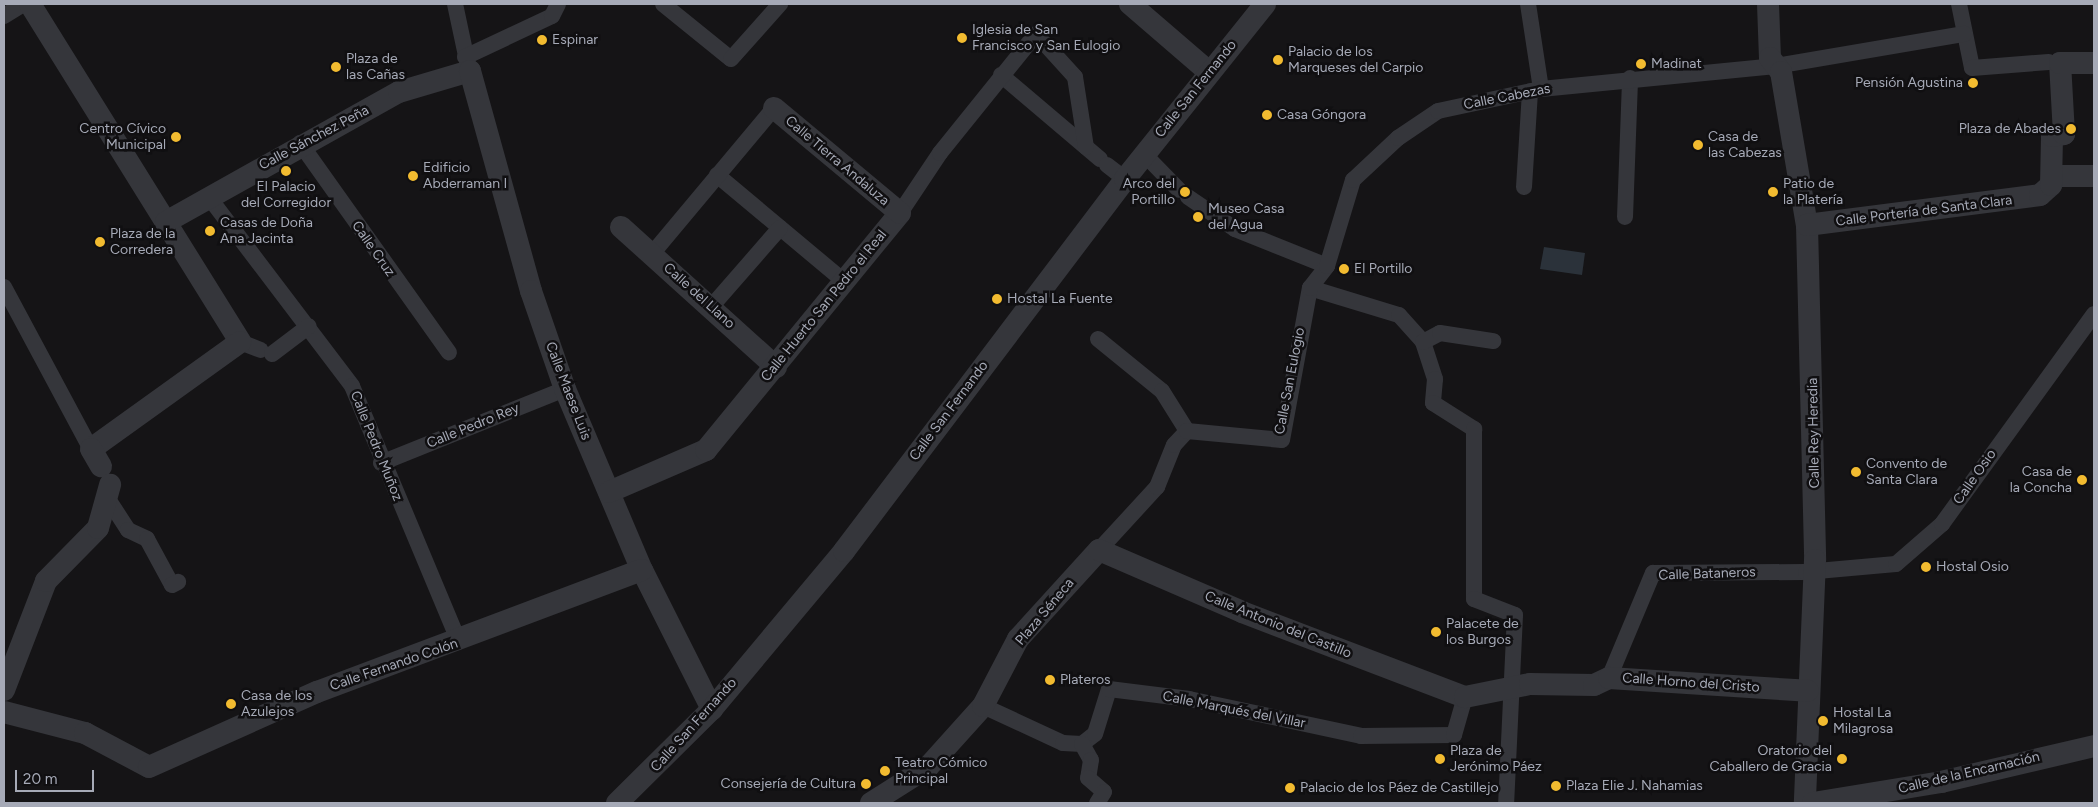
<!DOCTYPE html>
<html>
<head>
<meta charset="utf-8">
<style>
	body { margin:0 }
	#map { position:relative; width:2098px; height:807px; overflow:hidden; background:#151416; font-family:Figtree,sans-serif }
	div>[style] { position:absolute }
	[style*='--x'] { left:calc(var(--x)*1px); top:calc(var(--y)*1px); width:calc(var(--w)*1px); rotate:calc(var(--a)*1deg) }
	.water>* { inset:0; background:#2b323a }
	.pedestrian>* { height:16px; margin:-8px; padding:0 8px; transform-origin:8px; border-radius:8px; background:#35363b }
	.minor>* { height:22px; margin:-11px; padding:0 11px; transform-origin:11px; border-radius:11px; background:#35363b }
	.dots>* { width:14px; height:14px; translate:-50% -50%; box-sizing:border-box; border:2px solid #100f11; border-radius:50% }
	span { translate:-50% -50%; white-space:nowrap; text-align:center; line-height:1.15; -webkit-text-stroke:5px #100f11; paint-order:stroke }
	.poi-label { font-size:14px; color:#a6aab7 }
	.left { translate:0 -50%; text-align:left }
	.right { translate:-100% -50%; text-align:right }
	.street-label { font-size:14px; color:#a6aab7 }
	.frame { position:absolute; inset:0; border:5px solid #a6aab7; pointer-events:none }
	.scale { position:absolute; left:15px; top:770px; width:79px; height:22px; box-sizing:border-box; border:2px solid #a6aab7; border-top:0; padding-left:6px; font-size:15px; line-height:18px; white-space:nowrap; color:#a6aab7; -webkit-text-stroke:4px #100f11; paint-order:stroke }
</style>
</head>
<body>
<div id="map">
	<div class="water">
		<i style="clip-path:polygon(1544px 247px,1585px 253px,1582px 275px,1540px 269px)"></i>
	</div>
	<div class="pedestrian">
		<i style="--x:455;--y:4;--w:62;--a:78"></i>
		<i style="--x:663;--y:4;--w:87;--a:39"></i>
		<i style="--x:731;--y:59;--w:74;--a:-48.3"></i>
		<i style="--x:1528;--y:4;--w:86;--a:81.3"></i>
		<i style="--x:1959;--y:4;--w:65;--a:78.5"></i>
		<i style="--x:1972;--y:68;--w:77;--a:-4.5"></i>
		<i style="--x:4;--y:16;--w:22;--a:-32"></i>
		<i style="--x:465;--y:57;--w:96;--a:-25.2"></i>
		<i style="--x:552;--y:16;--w:13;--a:-63"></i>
		<i style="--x:1001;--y:75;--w:130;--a:40.3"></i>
		<i style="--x:300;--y:143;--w:257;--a:54.6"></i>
		<i style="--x:1144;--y:154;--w:50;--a:45.8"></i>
		<i style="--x:1107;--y:165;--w:23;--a:38"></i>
		<i style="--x:717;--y:175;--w:167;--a:39.9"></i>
		<i style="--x:1524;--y:187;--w:96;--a:-86.4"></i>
		<i style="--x:208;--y:196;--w:238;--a:52.8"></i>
		<i style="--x:352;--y:386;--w:277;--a:67.3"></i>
		<i style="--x:1188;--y:197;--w:57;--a:34.2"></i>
		<i style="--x:1235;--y:229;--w:99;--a:21.9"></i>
		<i style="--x:900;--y:213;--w:72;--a:-56.3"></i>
		<i style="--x:940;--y:153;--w:153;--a:-51.1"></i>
		<i style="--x:1036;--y:34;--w:58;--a:47.8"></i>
		<i style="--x:1075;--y:77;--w:71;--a:81.1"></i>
		<i style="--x:1625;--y:217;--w:139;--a:-87.9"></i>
		<i style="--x:652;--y:254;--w:190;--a:-50.1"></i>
		<i style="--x:4;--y:287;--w:184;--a:61.8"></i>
		<i style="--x:1310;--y:288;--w:93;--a:16.9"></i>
		<i style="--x:1399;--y:315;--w:36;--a:48"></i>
		<i style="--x:1423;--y:342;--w:39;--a:72"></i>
		<i style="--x:1435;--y:379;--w:24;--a:95"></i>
		<i style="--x:1433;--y:403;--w:49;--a:32.4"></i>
		<i style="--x:1474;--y:429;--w:170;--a:90"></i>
		<i style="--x:1474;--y:599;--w:44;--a:21.3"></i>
		<i style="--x:1515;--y:615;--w:188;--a:92.7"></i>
		<i style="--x:711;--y:307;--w:105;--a:-48.9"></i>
		<i style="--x:1098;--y:339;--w:82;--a:39.1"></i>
		<i style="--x:1162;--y:391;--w:47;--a:58"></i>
		<i style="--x:240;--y:342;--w:22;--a:21"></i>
		<i style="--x:1423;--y:342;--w:19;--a:-28"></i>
		<i style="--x:1440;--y:333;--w:54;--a:8.6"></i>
		<i style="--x:272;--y:354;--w:46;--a:-37.1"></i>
		<i style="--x:381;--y:463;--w:198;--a:-21.9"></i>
		<i style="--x:108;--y:499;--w:37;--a:57"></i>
		<i style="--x:128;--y:530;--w:21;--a:25"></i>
		<i style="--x:147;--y:539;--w:52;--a:61.5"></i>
		<i style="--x:172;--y:585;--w:7;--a:-27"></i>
		<i style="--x:1099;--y:550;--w:86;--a:-47.4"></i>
		<i style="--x:1157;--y:487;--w:45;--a:-68"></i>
		<i style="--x:1174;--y:445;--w:19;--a:-47"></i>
		<i style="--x:1187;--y:431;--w:95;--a:5.4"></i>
		<i style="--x:1282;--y:440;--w:155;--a:-79.6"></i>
		<i style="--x:1310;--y:288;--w:28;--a:-52"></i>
		<i style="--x:1327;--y:266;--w:90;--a:-73.2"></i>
		<i style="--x:1353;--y:180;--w:62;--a:-43"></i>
		<i style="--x:1398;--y:138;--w:48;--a:-34"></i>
		<i style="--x:1438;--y:111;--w:105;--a:-12.1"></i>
		<i style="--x:1541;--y:89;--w:236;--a:-5.6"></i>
		<i style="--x:1776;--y:66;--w:191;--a:-9.7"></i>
		<i style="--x:1609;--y:678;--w:114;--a:-67.3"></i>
		<i style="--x:1653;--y:573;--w:153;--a:-0.4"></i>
		<i style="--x:1806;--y:572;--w:90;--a:-5.1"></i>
		<i style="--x:1896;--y:564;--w:61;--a:-41"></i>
		<i style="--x:1942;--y:524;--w:259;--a:-54.1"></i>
		<i style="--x:983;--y:706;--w:88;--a:24.8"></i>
		<i style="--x:1063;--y:743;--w:19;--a:3"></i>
		<i style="--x:1082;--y:744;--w:16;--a:-38"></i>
		<i style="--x:1095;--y:734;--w:47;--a:-72.7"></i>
		<i style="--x:1109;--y:689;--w:81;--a:7.1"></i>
		<i style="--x:1189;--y:699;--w:176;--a:12.1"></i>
		<i style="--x:1361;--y:736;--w:93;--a:-0.6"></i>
		<i style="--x:1454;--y:735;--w:40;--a:-74"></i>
		<i style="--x:1082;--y:744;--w:18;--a:61"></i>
		<i style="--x:1091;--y:760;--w:18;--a:99"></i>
		<i style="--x:1088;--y:778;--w:21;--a:41"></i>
		<i style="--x:1104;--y:792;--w:13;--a:122"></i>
	</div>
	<div class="minor">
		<i style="--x:30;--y:4;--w:398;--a:58.1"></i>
		<i style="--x:240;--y:342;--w:183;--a:144.3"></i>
		<i style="--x:91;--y:449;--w:20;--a:60"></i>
		<i style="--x:1130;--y:4;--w:104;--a:40.7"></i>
		<i style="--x:1768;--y:4;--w:54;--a:87.9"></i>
		<i style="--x:1770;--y:58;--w:18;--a:52"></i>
		<i style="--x:1781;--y:72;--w:155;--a:80.4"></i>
		<i style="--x:1807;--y:225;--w:335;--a:88.6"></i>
		<i style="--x:1815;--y:560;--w:243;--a:92.4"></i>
		<i style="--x:2052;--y:176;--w:42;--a:0"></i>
		<i style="--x:166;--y:222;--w:267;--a:-29.2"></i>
		<i style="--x:399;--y:92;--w:74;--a:-16.5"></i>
		<i style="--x:470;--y:71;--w:228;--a:74.5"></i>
		<i style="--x:531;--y:291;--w:104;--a:70.9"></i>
		<i style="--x:565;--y:389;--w:197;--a:67"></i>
		<i style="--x:642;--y:570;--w:156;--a:63.3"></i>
		<i style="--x:1807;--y:225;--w:235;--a:-7.3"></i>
		<i style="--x:2040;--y:195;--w:15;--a:-42"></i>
		<i style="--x:2051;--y:185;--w:49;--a:-88.8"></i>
		<i style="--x:2052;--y:136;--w:12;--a:-9"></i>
		<i style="--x:2064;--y:134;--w:71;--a:-93.2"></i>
		<i style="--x:2060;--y:63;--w:34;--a:0"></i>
		<i style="--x:621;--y:227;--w:209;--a:42.1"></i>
		<i style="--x:609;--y:492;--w:106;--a:-23.4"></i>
		<i style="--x:706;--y:450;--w:306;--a:-50.7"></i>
		<i style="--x:900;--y:213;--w:164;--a:-140.2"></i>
		<i style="--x:4;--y:690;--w:117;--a:-68.9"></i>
		<i style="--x:46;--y:581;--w:74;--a:-45.5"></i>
		<i style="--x:98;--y:528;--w:45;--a:-74.4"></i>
		<i style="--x:4;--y:712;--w:84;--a:14.5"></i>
		<i style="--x:85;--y:733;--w:72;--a:28"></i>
		<i style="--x:149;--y:767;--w:184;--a:-24.1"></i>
		<i style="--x:317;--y:692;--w:347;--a:-20.6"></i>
		<i style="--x:617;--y:803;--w:134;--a:-44.7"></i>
		<i style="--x:712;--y:709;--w:206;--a:-50.1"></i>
		<i style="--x:844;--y:551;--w:466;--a:-52.9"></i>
		<i style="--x:1125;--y:179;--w:224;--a:-51.3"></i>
		<i style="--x:871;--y:803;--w:67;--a:-32.3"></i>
		<i style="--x:928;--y:767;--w:82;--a:-48"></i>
		<i style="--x:983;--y:706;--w:76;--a:-62.4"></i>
		<i style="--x:1018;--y:639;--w:120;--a:-47.7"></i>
		<i style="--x:1099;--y:550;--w:156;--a:23.4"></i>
		<i style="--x:1242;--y:612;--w:239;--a:20.9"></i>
		<i style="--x:1465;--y:697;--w:66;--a:-11.3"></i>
		<i style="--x:1530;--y:684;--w:64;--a:0.9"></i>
		<i style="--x:1594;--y:685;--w:17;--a:-25"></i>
		<i style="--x:1609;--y:678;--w:199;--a:3.7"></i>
		<i style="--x:1813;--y:803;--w:130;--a:-9.3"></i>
		<i style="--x:1941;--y:782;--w:157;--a:-13.2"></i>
	</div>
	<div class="dots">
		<i style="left:962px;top:38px;background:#f2bb30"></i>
		<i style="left:542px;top:40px;background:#f2bb30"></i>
		<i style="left:1278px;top:60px;background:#f2bb30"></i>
		<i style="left:1641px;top:64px;background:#f2bb30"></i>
		<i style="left:336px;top:67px;background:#f2bb30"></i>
		<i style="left:1973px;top:83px;background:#f2bb30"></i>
		<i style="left:1267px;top:115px;background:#f2bb30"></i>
		<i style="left:2071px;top:129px;background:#f2bb30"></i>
		<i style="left:176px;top:137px;background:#f2bb30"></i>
		<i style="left:1698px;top:145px;background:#f2bb30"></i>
		<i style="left:286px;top:171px;background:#f2bb30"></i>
		<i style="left:413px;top:176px;background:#f2bb30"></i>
		<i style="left:1185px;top:192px;background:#f2bb30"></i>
		<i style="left:1773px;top:192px;background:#f2bb30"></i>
		<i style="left:1198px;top:217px;background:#f2bb30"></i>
		<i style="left:210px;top:231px;background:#f2bb30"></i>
		<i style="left:100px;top:242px;background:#f2bb30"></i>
		<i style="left:1344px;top:269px;background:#f2bb30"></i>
		<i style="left:997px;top:299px;background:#f2bb30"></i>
		<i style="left:1856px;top:472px;background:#f2bb30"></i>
		<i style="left:2082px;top:480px;background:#f2bb30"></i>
		<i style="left:1926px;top:567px;background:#f2bb30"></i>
		<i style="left:1436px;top:632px;background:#f2bb30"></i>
		<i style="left:1050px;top:680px;background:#f2bb30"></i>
		<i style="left:231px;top:704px;background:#f2bb30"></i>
		<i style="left:1823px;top:721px;background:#f2bb30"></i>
		<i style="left:1440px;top:759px;background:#f2bb30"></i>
		<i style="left:1842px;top:759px;background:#f2bb30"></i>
		<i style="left:885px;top:771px;background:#f2bb30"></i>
		<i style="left:866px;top:784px;background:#f2bb30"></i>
		<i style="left:1556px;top:786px;background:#f2bb30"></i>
		<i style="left:1290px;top:788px;background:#f2bb30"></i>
	</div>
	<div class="poi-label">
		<span class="left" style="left:972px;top:38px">Iglesia de San<br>Francisco y San Eulogio</span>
		<span class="left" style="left:552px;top:40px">Espinar</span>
		<span class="left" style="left:1288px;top:60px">Palacio de los<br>Marqueses del Carpio</span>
		<span class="left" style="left:346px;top:67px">Plaza de<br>las Cañas</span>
		<span class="left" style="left:1651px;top:64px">Madinat</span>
		<span class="right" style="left:1963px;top:83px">Pensión Agustina</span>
		<span class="left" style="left:1277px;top:115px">Casa Góngora</span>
		<span class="right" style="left:166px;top:137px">Centro Cívico<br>Municipal</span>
		<span class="right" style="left:2061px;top:129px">Plaza de Abades</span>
		<span class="left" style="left:1708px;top:145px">Casa de<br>las Cabezas</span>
		<span class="left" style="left:423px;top:176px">Edificio<br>Abderraman I</span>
		<span class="right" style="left:1175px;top:192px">Arco del<br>Portillo</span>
		<span class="left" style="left:1783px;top:192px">Patio de<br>la Platería</span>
		<span style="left:286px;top:195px">El Palacio<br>del Corregidor</span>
		<span class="left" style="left:1208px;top:217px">Museo Casa<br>del Agua</span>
		<span class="left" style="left:220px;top:231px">Casas de Doña<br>Ana Jacinta</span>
		<span class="left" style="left:110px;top:242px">Plaza de la<br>Corredera</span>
		<span class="left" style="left:1354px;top:269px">El Portillo</span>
		<span class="left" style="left:1007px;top:299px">Hostal La Fuente</span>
		<span class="left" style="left:1866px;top:472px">Convento de<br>Santa Clara</span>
		<span class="right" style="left:2072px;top:480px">Casa de<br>la Concha</span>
		<span class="left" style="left:1936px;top:567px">Hostal Osio</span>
		<span class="left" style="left:1446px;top:632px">Palacete de<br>los Burgos</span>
		<span class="left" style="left:1060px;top:680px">Plateros</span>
		<span class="left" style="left:241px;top:704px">Casa de los<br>Azulejos</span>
		<span class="left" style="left:1833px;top:721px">Hostal La<br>Milagrosa</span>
		<span class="left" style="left:1450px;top:759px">Plaza de<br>Jerónimo Páez</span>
		<span class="right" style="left:1832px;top:759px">Oratorio del<br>Caballero de Gracia</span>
		<span class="left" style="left:895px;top:771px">Teatro Cómico<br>Principal</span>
		<span class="right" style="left:856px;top:784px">Consejería de Cultura</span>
		<span class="left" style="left:1566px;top:786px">Plaza Elie J. Nahamias</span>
		<span class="left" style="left:1300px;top:788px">Palacio de los Páez de Castillejo</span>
	</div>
	<div class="street-label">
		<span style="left:1196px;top:89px;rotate:-51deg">Calle San Fernando</span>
		<span style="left:1507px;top:97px;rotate:-11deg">Calle Cabezas</span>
		<span style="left:314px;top:138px;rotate:-28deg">Calle Sánchez Peña</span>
		<span style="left:837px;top:161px;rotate:40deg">Calle Tierra Andaluza</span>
		<span style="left:1924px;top:211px;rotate:-7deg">Calle Portería de Santa Clara</span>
		<span style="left:373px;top:249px;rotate:55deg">Calle Cruz</span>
		<span style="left:699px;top:296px;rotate:42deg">Calle del Llano</span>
		<span style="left:824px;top:306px;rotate:-51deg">Calle Huerto San Pedro el Real</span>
		<span style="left:1290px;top:381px;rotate:-79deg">Calle San Eulogio</span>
		<span style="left:568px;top:391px;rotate:69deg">Calle Maese Luis</span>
		<span style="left:949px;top:411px;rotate:-53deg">Calle San Fernando</span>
		<span style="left:473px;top:426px;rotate:-22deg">Calle Pedro Rey</span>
		<span style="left:1814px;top:433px;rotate:-91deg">Calle Rey Heredia</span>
		<span style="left:376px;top:446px;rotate:68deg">Calle Pedro Muñoz</span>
		<span style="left:1975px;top:477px;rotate:-55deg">Calle Osio</span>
		<span style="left:1707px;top:574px;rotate:-2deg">Calle Bataneros</span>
		<span style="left:1045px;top:612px;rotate:-50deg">Plaza Séneca</span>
		<span style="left:1278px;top:625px;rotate:22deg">Calle Antonio del Castillo</span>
		<span style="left:394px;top:665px;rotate:-19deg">Calle Fernando Colón</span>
		<span style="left:1691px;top:683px;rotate:4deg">Calle Horno del Cristo</span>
		<span style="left:1234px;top:710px;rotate:11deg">Calle Marqués del Villar</span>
		<span style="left:694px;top:725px;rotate:-48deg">Calle San Fernando</span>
		<span style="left:1969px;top:773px;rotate:-13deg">Calle de la Encarnación</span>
	</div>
	<div class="frame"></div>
	<div class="scale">20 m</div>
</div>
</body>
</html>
